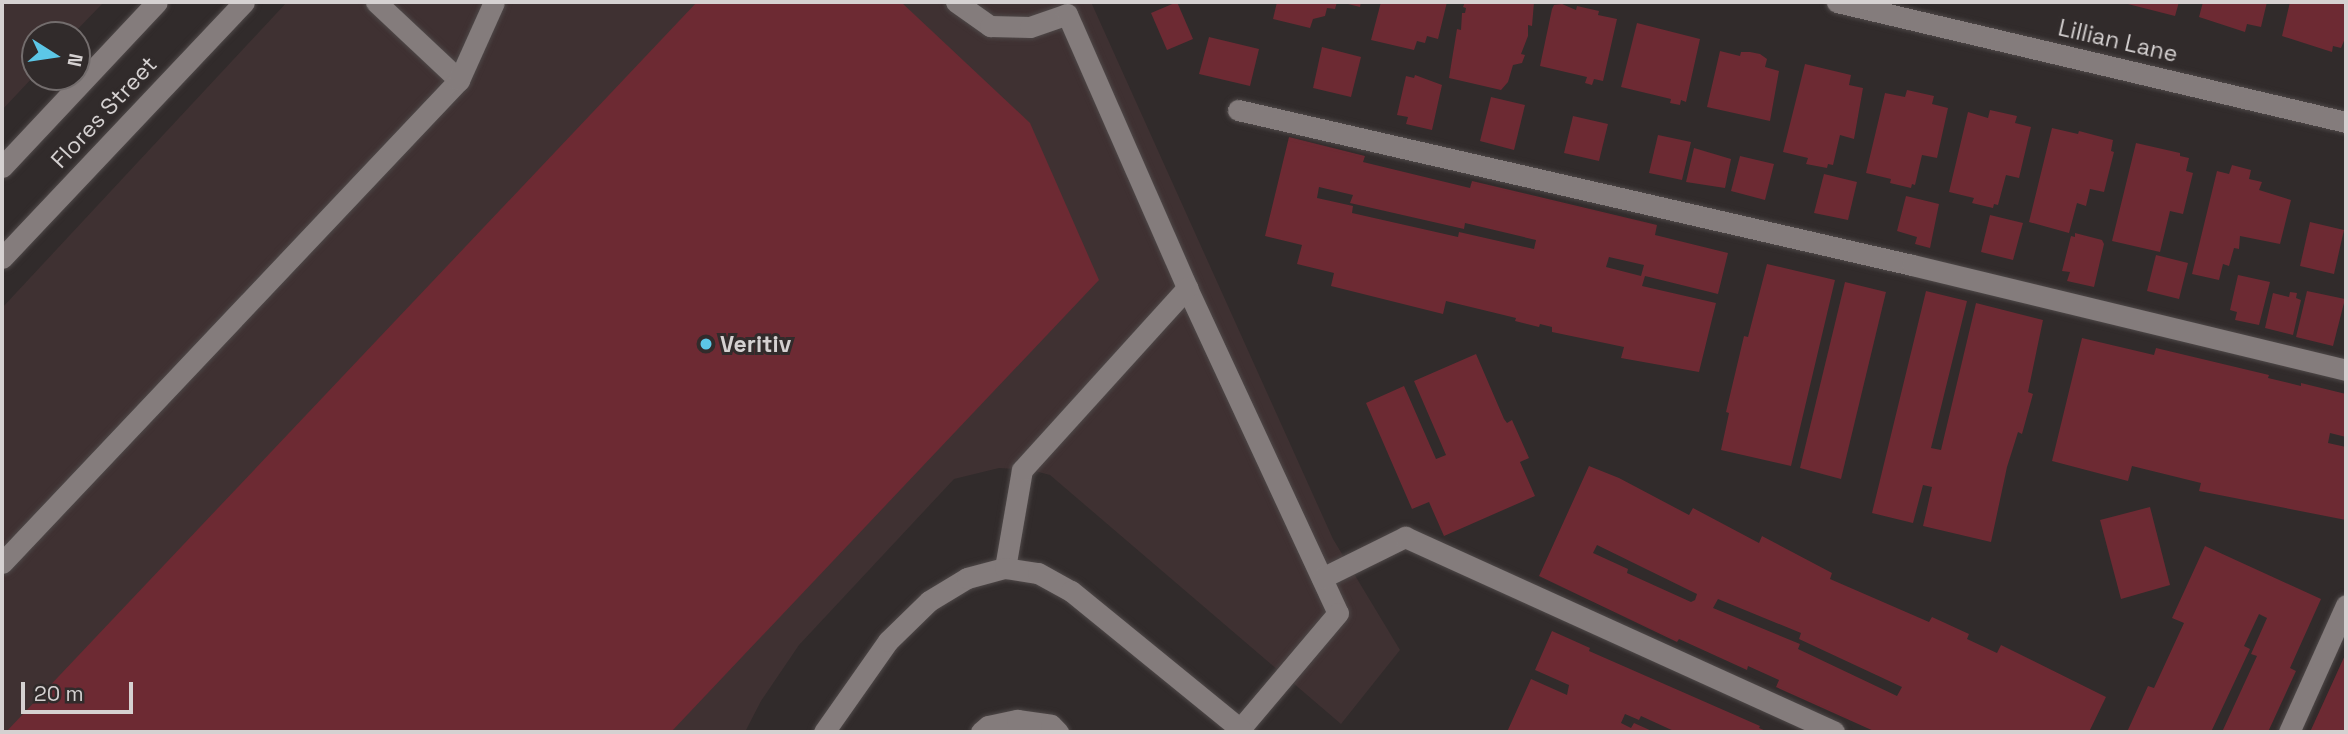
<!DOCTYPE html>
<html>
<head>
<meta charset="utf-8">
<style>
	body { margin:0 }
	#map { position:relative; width:2348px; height:734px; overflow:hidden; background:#312b2b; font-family:"Space Grotesk",sans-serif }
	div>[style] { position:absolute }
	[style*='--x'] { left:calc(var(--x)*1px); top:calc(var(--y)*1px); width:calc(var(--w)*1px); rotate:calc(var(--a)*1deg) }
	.built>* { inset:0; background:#3f3132 }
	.building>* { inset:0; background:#6d2a33 }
	.roads { filter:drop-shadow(0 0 2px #4e4848) drop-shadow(0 0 2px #4e4848) }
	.minor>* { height:21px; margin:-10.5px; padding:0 10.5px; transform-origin:10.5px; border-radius:10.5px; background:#847c7c }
	.dots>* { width:19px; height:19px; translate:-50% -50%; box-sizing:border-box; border:4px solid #312b2b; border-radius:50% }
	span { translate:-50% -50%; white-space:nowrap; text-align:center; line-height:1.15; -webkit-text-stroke:6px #312b2b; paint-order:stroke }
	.street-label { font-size:23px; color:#d5d1d1 }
	.poi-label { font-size:23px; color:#d5d1d1; font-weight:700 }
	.left { translate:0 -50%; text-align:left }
	.frame { position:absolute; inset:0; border:4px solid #d5d1d1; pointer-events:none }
	.north { position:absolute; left:21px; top:21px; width:70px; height:70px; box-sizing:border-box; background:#312b2b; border:2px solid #736d6d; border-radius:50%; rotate:102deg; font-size:19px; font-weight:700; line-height:28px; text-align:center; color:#d5d1d1 }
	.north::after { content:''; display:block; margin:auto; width:24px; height:32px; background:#5cc7e7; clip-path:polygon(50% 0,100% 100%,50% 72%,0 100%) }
	.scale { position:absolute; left:21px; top:682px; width:112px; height:32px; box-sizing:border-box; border:4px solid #d5d1d1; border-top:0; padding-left:9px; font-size:21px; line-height:24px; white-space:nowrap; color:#d5d1d1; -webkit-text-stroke:5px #312b2b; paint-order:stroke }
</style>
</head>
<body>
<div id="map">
	<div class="built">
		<i style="clip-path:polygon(2px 2px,104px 2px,72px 35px,35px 35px,35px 75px,2px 110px)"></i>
		<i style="clip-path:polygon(287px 2px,1091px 2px,1333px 539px,1400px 650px,1341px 724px,1050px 475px,1031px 470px,999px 468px,954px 479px,799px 645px,761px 701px,745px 732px,2px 732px,2px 308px)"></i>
	</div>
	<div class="building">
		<i style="clip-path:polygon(697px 2px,901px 2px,1030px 123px,1099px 280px,671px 732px,6px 732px)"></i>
		<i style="clip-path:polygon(1177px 2px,1193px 39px,1167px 50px,1151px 13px)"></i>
		<i style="clip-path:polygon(1277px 2px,1337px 2px,1335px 9px,1327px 8px,1325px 16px,1313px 19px,1310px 28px,1273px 19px)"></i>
		<i style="clip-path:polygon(1340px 2px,1361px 2px,1360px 7px)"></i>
		<i style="clip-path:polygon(1381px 2px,1447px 2px,1438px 39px,1427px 36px,1425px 43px,1417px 41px,1414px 50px,1371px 40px)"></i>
		<i style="clip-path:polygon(1465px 2px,1534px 2px,1532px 26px,1528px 25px,1528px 36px,1521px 54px,1525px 55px,1522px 63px,1513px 65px,1508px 82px,1501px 90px,1449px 78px,1457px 29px,1461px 30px,1462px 13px,1465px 13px,1466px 8px,1463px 7px)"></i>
		<i style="clip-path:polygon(2120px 2px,2179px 2px,2175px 16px)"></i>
		<i style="clip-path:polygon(2203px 2px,2267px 2px,2261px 27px,2247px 24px,2245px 32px,2199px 17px)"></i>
		<i style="clip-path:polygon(2290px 2px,2346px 2px,2346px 36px,2341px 48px,2333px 46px,2332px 52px,2282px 36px)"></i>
		<i style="clip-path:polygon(1562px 4px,1576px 10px,1577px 6px,1599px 11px,1598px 15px,1617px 19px,1603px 81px,1594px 79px,1592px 85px,1585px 83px,1587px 77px,1540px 66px,1552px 9px,1554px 5px)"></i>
		<i style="clip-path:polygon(1637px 23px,1700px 39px,1686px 102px,1681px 100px,1680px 105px,1670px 103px,1671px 99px,1621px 87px)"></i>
		<i style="clip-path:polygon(1209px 37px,1259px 49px,1250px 86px,1199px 74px)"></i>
		<i style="clip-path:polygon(1322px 47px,1361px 57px,1351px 97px,1313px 88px)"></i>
		<i style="clip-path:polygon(1720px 51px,1740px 56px,1741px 52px,1750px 52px,1760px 54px,1767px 59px,1765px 67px,1779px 71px,1770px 121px,1707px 107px)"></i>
		<i style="clip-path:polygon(1805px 64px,1851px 75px,1849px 85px,1863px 88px,1854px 139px,1840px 135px,1833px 165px,1828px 164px,1827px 168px,1806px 164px,1808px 158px,1783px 152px)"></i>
		<i style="clip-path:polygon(1415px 75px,1442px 85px,1432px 130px,1406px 124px,1408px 117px,1397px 115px,1406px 76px,1414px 78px)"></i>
		<i style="clip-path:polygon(1907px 90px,1934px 96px,1932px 104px,1948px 108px,1937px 158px,1922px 155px,1915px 185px,1912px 184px,1911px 188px,1890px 183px,1891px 179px,1866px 173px,1885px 93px,1905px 97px)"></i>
		<i style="clip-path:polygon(1491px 97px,1525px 105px,1514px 150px,1480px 141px)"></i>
		<i style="clip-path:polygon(1990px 110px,2017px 116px,2015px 123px,2031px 127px,2019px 178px,2006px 175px,1998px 205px,1994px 204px,1993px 208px,1972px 203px,1974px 198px,1949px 192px,1968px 112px,1988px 118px)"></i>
		<i style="clip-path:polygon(1573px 116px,1608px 124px,1599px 161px,1564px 153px)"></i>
		<i style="clip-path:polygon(2052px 128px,2078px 134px,2079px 131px,2113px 140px,2111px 151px,2114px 152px,2104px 192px,2090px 189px,2086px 206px,2077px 203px,2069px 233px,2029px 222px)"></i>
		<i style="clip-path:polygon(1658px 135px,1691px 142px,1682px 180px,1649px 173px)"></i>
		<i style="clip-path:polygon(evenodd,1289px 137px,1365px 156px,1363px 162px,1470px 188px,1472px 181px,1657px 225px,1655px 235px,1728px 253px,1718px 294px,1645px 276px,1642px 286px,1716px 303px,1699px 372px,1621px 358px,1624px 347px,1552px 332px,1552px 327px,1540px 324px,1539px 327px,1515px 321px,1516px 318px,1446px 301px,1443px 314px,1331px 286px,1334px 273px,1297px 264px,1302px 245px,1265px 236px,1289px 137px,1319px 187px,1353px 195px,1350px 203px,1464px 229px,1465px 223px,1536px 240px,1534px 249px,1459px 232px,1458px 237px,1352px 213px,1353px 206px,1317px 198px,1319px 187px,1289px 137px,1609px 257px,1644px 265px,1641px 276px,1606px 267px,1609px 257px)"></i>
		<i style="clip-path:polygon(2136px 143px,2180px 153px,2180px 156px,2189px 158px,2186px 171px,2193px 173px,2183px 214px,2170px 211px,2160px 252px,2112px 241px)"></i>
		<i style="clip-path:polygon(1694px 148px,1731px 159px,1725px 188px,1686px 182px)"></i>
		<i style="clip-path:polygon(1740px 156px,1774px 164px,1765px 200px,1731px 191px)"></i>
		<i style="clip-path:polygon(2232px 165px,2251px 170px,2249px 179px,2262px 182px,2259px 190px,2291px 200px,2280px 244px,2240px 236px,2239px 249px,2234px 248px,2229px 266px,2223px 264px,2219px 280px,2192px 274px,2217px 171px,2229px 174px)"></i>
		<i style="clip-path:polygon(1824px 174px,1857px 182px,1848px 220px,1814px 213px)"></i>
		<i style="clip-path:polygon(1906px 196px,1939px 204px,1930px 248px,1915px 244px,1917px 237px,1897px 231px)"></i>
		<i style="clip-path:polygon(1990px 215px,2023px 223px,2013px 260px,1981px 252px)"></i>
		<i style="clip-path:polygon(2310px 222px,2344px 230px,2334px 274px,2300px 266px)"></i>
		<i style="clip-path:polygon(2075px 233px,2102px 240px,2104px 244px,2094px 287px,2067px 281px,2070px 272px,2062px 271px,2071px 236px,2075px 237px)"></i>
		<i style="clip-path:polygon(2156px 255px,2188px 263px,2179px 299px,2147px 291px)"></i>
		<i style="clip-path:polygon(1767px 264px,1835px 280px,1791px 466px,1721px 450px,1729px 413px,1726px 412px,1744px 336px,1748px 337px)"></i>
		<i style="clip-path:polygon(2238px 275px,2270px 282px,2259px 325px,2235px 320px,2237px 312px,2230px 310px)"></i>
		<i style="clip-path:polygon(1845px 282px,1886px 292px,1841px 479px,1800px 468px)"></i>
		<i style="clip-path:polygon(1926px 291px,1967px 301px,1931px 448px,1941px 450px,1976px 303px,2043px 320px,2028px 392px,2033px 394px,2022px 434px,2018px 432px,2007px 467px,1991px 542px,1923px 526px,1932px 487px,1923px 485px,1913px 523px,1872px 513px)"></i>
		<i style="clip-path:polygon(2307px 291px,2345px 299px,2333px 346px,2296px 337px)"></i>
		<i style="clip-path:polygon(2290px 292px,2297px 293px,2296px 298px,2301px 300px,2293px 335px,2265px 328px,2273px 293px,2289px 297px)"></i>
		<i style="clip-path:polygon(2082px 338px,2154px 355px,2156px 348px,2269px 375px,2268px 378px,2301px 386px,2301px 383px,2346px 394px,2346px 437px,2330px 433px,2328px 443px,2346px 447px,2346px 520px,2199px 491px,2201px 483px,2132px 466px,2128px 481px,2052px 461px)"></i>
		<i style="clip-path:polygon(1476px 354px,1504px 419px,1507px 423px,1512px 420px,1529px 458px,1520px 462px,1535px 496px,1444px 536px,1429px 502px,1412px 509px,1366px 403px,1404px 386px,1436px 459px,1446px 455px,1414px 381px)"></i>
		<i style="clip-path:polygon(evenodd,1589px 466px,1619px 478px,1689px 515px,1693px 508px,1759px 543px,1762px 536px,1832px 573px,1830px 579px,1929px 622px,1932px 617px,1969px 634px,1967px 639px,1997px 653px,2001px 645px,2106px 697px,2089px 732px,1876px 732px,1776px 687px,1779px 680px,1748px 666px,1747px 670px,1679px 639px,1677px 642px,1539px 576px,1589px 466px,1597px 545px,1697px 594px,1695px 600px,1691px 602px,1627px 573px,1628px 569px,1593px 553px,1597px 545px,1589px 466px,1718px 599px,1801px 633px,1799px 639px,1902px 687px,1897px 696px,1798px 649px,1800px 644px,1713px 608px,1718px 599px)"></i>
		<i style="clip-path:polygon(2150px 507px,2170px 585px,2121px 599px,2100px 520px)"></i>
		<i style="clip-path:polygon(2205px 546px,2321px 599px,2290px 668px,2296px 671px,2268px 732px,2222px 732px,2257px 656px,2251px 654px,2267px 618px,2259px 614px,2244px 646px,2250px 649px,2211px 732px,2127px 732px,2148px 686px,2154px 688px,2184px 623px,2172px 618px)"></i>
		<i style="clip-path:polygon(1552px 631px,1590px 648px,1589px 651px,1760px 726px,1759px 728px,1768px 732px,1676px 732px,1641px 716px,1639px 720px,1625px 714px,1621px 723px,1631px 728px,1634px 723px,1654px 732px,1507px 732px,1531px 679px,1567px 695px,1569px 685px,1535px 670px)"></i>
		<i style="clip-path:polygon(2346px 653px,2346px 732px,2310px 732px)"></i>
	</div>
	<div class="roads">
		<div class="minor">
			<i style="--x:376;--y:2;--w:114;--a:43.2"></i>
			<i style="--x:956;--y:2;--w:42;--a:35.2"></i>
			<i style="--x:990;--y:26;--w:40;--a:1.4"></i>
			<i style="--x:1030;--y:27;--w:39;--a:-19"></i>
			<i style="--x:1067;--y:14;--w:299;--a:66.3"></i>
			<i style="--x:1187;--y:288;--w:358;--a:65.1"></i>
			<i style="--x:1338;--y:613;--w:152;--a:130.2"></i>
			<i style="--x:1837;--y:2;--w:523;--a:13.27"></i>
			<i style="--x:1238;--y:110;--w:692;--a:12.95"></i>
			<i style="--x:1912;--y:265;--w:447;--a:13.6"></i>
			<i style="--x:2;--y:167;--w:226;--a:-46.8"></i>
			<i style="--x:2;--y:258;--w:352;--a:-46.6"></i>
			<i style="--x:2;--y:563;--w:665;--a:-46.58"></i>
			<i style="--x:459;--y:80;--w:85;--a:-65.8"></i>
			<i style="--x:1005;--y:568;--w:99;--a:-80.2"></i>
			<i style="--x:1022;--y:470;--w:246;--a:-47.8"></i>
			<i style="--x:1322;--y:578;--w:93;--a:-26.3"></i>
			<i style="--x:1405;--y:537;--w:471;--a:24.4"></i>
			<i style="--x:824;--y:732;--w:111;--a:-54.9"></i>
			<i style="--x:888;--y:641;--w:57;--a:-44.3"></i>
			<i style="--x:929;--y:601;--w:44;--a:-31.2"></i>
			<i style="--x:967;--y:578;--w:39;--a:-15"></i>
			<i style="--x:1005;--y:568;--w:33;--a:9"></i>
			<i style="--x:1038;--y:573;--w:38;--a:29"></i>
			<i style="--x:1071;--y:591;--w:223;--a:39.2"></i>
			<i style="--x:981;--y:732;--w:9;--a:-41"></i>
			<i style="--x:988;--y:726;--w:30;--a:-12"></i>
			<i style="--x:1017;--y:720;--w:34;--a:8"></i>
			<i style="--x:1051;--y:725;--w:10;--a:45"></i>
			<i style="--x:2289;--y:732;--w:139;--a:-65.8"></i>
		</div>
	</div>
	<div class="dots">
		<i style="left:706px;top:344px;background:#5cc7e7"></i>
	</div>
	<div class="street-label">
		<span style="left:2118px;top:41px;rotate:13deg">Lillian Lane</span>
		<span style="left:104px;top:112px;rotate:-47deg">Flores Street</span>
	</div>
	<div class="poi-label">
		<span class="left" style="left:720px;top:344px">Veritiv</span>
	</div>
	<div class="frame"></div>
	<div class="north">N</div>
	<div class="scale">20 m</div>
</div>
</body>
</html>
